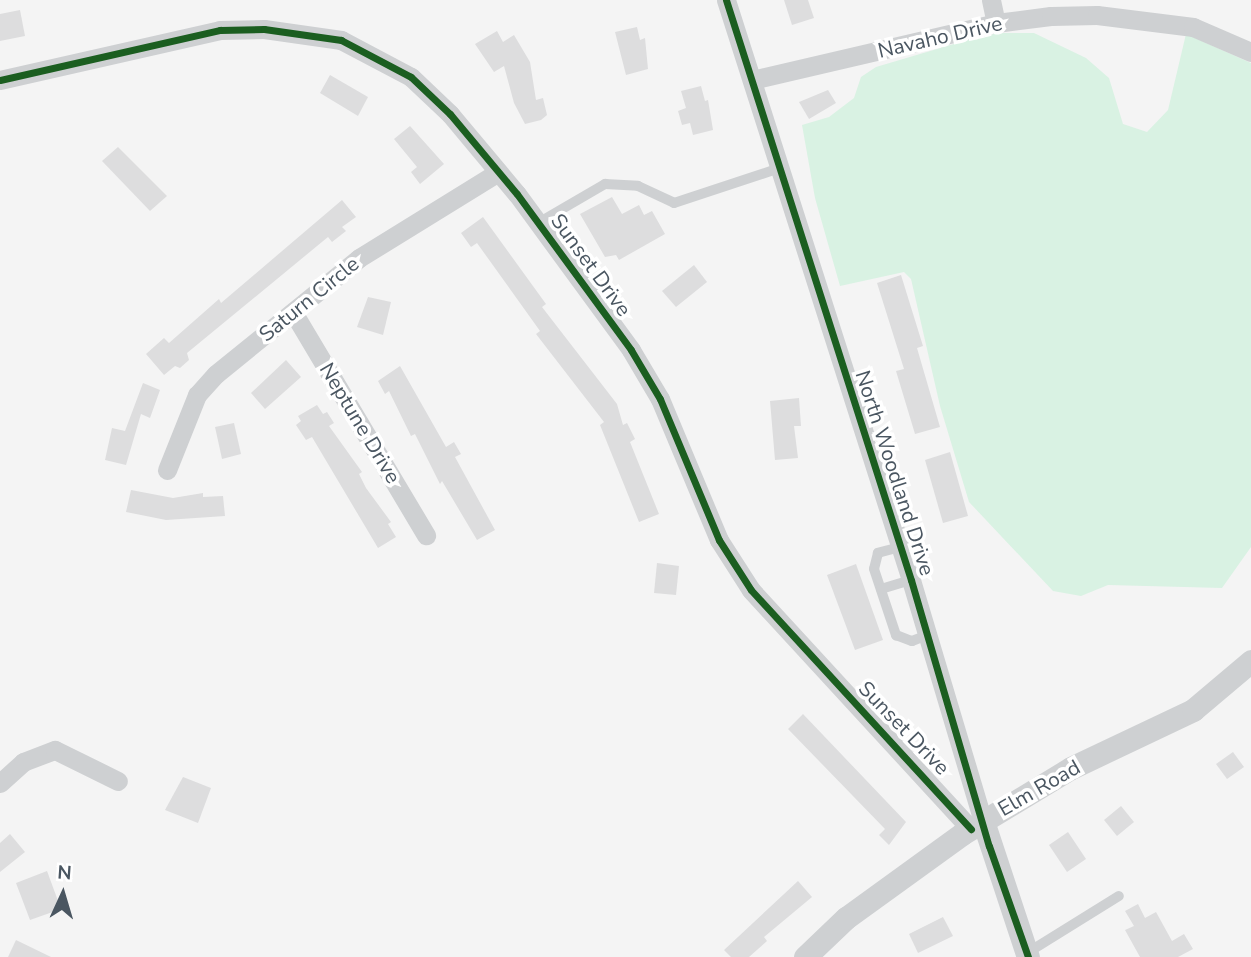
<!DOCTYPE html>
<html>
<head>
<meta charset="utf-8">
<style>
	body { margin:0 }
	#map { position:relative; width:1251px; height:957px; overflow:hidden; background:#f4f4f4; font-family:"Nunito Sans",sans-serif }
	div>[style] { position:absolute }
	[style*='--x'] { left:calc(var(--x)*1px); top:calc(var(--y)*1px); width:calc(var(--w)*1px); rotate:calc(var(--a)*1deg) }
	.green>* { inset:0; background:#d9f2e3 }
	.building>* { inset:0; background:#ddddde }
	.service>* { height:10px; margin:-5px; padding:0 5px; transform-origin:5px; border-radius:5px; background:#ced0d2 }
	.minor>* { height:19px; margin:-9.5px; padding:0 9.5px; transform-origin:9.5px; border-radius:9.5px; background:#ced0d2 }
	.tertiary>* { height:23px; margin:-11.5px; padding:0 11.5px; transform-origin:11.5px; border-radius:11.5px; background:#ced0d2 }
	.cycleway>* { height:7px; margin:-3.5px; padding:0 3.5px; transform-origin:3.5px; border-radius:3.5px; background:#1b5e20 }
	span { translate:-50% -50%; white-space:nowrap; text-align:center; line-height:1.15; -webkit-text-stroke:7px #fff; paint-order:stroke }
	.street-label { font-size:21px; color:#4a5661 }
	.north { position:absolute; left:28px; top:859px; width:70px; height:70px; -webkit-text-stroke:5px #fff; paint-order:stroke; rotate:4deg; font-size:19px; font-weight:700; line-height:28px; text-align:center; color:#4a5661 }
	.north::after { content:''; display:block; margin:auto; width:24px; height:32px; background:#4a5661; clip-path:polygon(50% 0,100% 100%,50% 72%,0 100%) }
</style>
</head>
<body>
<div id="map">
	<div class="green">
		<i style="clip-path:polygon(991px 33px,1034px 33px,1086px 58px,1109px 78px,1123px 124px,1147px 132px,1168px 110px,1186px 34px,1251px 63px,1251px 547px,1222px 588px,1108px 585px,1081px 596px,1053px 591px,969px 502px,940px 406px,911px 279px,904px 272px,840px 286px,815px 198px,802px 125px,829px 117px,854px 98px,861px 77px,876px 67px)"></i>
	</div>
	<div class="building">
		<i style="clip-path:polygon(784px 0,808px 0,814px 18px,792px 25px)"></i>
		<i style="clip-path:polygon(20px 10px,25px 36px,0 41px,0 14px)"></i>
		<i style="clip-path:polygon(637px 27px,640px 40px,645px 38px,648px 69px,626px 75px,615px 32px)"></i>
		<i style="clip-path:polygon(497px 31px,503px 42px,514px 35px,530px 62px,536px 100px,543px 98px,547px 115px,541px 120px,525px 124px,514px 103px,504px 66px,494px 72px,475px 44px)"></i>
		<i style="clip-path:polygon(330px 75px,368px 97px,358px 116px,320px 93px)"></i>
		<i style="clip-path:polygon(701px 86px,705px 101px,708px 100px,713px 130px,693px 135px,690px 123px,682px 125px,678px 111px,686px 108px,681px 91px)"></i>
		<i style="clip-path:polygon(828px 90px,836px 103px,809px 119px,799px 102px)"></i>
		<i style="clip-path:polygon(410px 126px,444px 164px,420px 184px,411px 172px,417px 167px,394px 139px)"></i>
		<i style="clip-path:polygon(118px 147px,167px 196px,150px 211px,102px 161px)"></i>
		<i style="clip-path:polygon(612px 197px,622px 214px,639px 205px,644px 215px,652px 211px,665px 234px,619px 260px,616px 255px,605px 257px,580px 214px)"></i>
		<i style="clip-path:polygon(342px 200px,356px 217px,342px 227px,346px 231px,332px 242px,328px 237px,187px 353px,189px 360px,180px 368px,175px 366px,164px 375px,146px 354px,164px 338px,169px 343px,219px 299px,221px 303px)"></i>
		<i style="clip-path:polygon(483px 217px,546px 304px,542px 307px,617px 404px,623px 425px,627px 423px,635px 439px,630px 442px,659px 514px,639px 522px,600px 425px,604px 422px,536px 334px,540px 331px,477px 243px,471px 247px,461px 233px)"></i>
		<i style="clip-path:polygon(694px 265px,707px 282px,676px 307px,662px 291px)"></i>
		<i style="clip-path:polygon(901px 275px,923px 346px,917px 348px,940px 427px,915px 434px,896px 371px,904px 369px,877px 283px)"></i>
		<i style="clip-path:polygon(368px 297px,391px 302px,383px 335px,357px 327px)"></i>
		<i style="clip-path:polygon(286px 360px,301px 377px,265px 409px,251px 393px)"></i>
		<i style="clip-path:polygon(400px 366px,446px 447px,454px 442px,461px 454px,455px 457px,495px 530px,477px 540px,442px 481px,440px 484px,415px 434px,411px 436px,389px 391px,385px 394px,378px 381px)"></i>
		<i style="clip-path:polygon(143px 383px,160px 390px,150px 418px,141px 414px,126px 465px,105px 460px,112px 428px,125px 431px)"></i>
		<i style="clip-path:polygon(799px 398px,801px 426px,794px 426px,798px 458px,775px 460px,770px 401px)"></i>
		<i style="clip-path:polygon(317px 405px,323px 414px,327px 412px,334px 423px,329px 426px,362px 472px,359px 474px,366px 488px,391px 522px,388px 524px,396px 537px,378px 548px,312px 437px,306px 440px,296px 425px,301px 421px,298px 416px)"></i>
		<i style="clip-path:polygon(234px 423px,241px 454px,222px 459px,215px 427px)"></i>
		<i style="clip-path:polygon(950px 452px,968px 516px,943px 523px,925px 460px)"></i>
		<i style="clip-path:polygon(131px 490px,173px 498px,203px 493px,203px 497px,223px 496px,225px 516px,166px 520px,126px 512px)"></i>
		<i style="clip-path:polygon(657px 563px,679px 566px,676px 595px,654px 593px)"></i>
		<i style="clip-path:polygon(856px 564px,883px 640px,855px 650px,827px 575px)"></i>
		<i style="clip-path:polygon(803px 714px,906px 822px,889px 845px,879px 835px,885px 829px,788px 729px)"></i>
		<i style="clip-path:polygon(1233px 752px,1244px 767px,1227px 779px,1216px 764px)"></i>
		<i style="clip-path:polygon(183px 777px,211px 788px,198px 823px,165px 810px)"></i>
		<i style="clip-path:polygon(1121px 806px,1134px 822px,1117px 836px,1104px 820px)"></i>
		<i style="clip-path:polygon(1068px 832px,1086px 859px,1067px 872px,1049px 845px)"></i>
		<i style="clip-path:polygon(10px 834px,25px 852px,0 872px,0 843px)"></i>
		<i style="clip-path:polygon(47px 871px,61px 909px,30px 920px,16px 883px)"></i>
		<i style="clip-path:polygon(798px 881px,812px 897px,764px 937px,767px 941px,749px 957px,731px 957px,724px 950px)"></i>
		<i style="clip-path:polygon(1138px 904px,1145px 918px,1156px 912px,1172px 941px,1184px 934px,1193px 949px,1178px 957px,1140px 957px,1125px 930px,1134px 926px,1125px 911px)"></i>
		<i style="clip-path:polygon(943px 917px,953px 936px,918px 953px,909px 934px)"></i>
		<i style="clip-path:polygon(16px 940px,51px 957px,8px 957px)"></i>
	</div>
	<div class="service">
		<i style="--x:538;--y:223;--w:78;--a:-30.2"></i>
		<i style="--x:605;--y:184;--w:33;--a:3"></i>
		<i style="--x:638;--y:186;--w:40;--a:25"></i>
		<i style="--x:674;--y:203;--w:112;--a:-18.3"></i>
		<i style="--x:900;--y:547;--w:23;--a:165"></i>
		<i style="--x:878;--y:553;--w:16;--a:104"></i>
		<i style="--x:874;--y:569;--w:70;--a:71.6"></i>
		<i style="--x:896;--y:635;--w:17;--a:21"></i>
		<i style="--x:912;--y:641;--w:17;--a:-21"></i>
		<i style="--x:881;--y:589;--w:31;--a:-17"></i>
		<i style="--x:1027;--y:953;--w:108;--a:-31.8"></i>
	</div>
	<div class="minor">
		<i style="--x:726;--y:0;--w:609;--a:72.31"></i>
		<i style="--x:911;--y:580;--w:252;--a:73.4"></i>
		<i style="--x:991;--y:0;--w:24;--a:78"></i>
		<i style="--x:0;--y:80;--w:226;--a:-12.8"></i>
		<i style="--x:220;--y:30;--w:44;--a:-1.3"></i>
		<i style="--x:264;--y:29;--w:78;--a:8.1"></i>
		<i style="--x:341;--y:40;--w:79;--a:27.9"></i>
		<i style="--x:411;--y:77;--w:54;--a:43.5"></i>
		<i style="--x:450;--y:114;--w:104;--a:50.1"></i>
		<i style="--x:517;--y:194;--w:193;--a:53.8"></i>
		<i style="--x:631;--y:350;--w:57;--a:59.4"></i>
		<i style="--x:660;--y:399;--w:153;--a:67.3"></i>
		<i style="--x:719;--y:540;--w:59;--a:57.4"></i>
		<i style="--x:751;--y:590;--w:325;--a:47.4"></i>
		<i style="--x:752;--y:80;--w:251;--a:-13.1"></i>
		<i style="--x:996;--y:23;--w:55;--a:-7.3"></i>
		<i style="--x:1051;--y:16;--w:46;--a:-1.2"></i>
		<i style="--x:1097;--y:15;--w:97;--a:7.1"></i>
		<i style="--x:1193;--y:27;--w:63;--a:23.3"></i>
		<i style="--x:293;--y:312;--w:260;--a:59.2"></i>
		<i style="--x:167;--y:470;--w:81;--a:-68.2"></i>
		<i style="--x:197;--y:395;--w:28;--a:-48"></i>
		<i style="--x:216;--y:374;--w:184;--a:-39"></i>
		<i style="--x:359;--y:258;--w:163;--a:-31.7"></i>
		<i style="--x:0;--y:783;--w:31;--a:-42"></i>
		<i style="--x:23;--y:762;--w:34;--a:-21"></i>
		<i style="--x:55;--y:750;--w:70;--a:26.2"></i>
	</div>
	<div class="tertiary">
		<i style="--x:983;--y:821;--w:143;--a:71.7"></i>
		<i style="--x:805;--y:957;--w:57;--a:-43.6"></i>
		<i style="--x:846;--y:918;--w:143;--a:-35.9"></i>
		<i style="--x:962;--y:834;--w:127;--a:-31.2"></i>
		<i style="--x:1071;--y:768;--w:135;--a:-25.4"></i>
		<i style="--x:1193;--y:710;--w:76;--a:-40.2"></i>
	</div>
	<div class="cycleway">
		<i style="--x:726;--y:0;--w:609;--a:72.31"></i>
		<i style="--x:911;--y:580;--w:277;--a:73.7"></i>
		<i style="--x:989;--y:846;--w:118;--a:70.6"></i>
		<i style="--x:0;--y:80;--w:226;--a:-12.8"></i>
		<i style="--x:220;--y:30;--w:44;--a:-1.3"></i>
		<i style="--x:264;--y:29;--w:78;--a:8.1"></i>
		<i style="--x:341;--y:40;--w:79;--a:27.9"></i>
		<i style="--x:411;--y:77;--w:54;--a:43.5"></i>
		<i style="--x:450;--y:114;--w:104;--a:50.1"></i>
		<i style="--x:517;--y:194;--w:193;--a:53.8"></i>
		<i style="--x:631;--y:350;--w:57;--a:59.4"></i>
		<i style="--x:660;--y:399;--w:153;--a:67.3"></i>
		<i style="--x:719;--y:540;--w:59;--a:57.4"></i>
		<i style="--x:751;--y:590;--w:325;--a:47.4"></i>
	</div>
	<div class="street-label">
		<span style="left:940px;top:37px;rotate:-13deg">Navaho Drive</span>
		<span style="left:591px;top:265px;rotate:54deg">Sunset Drive</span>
		<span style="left:309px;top:299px;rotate:-39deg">Saturn Circle</span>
		<span style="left:360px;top:423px;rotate:59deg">Neptune Drive</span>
		<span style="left:895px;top:473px;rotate:72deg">North Woodland Drive</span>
		<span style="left:904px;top:728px;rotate:46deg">Sunset Drive</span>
		<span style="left:1039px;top:788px;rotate:-30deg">Elm Road</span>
	</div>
	<div class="north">N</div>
</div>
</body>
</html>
